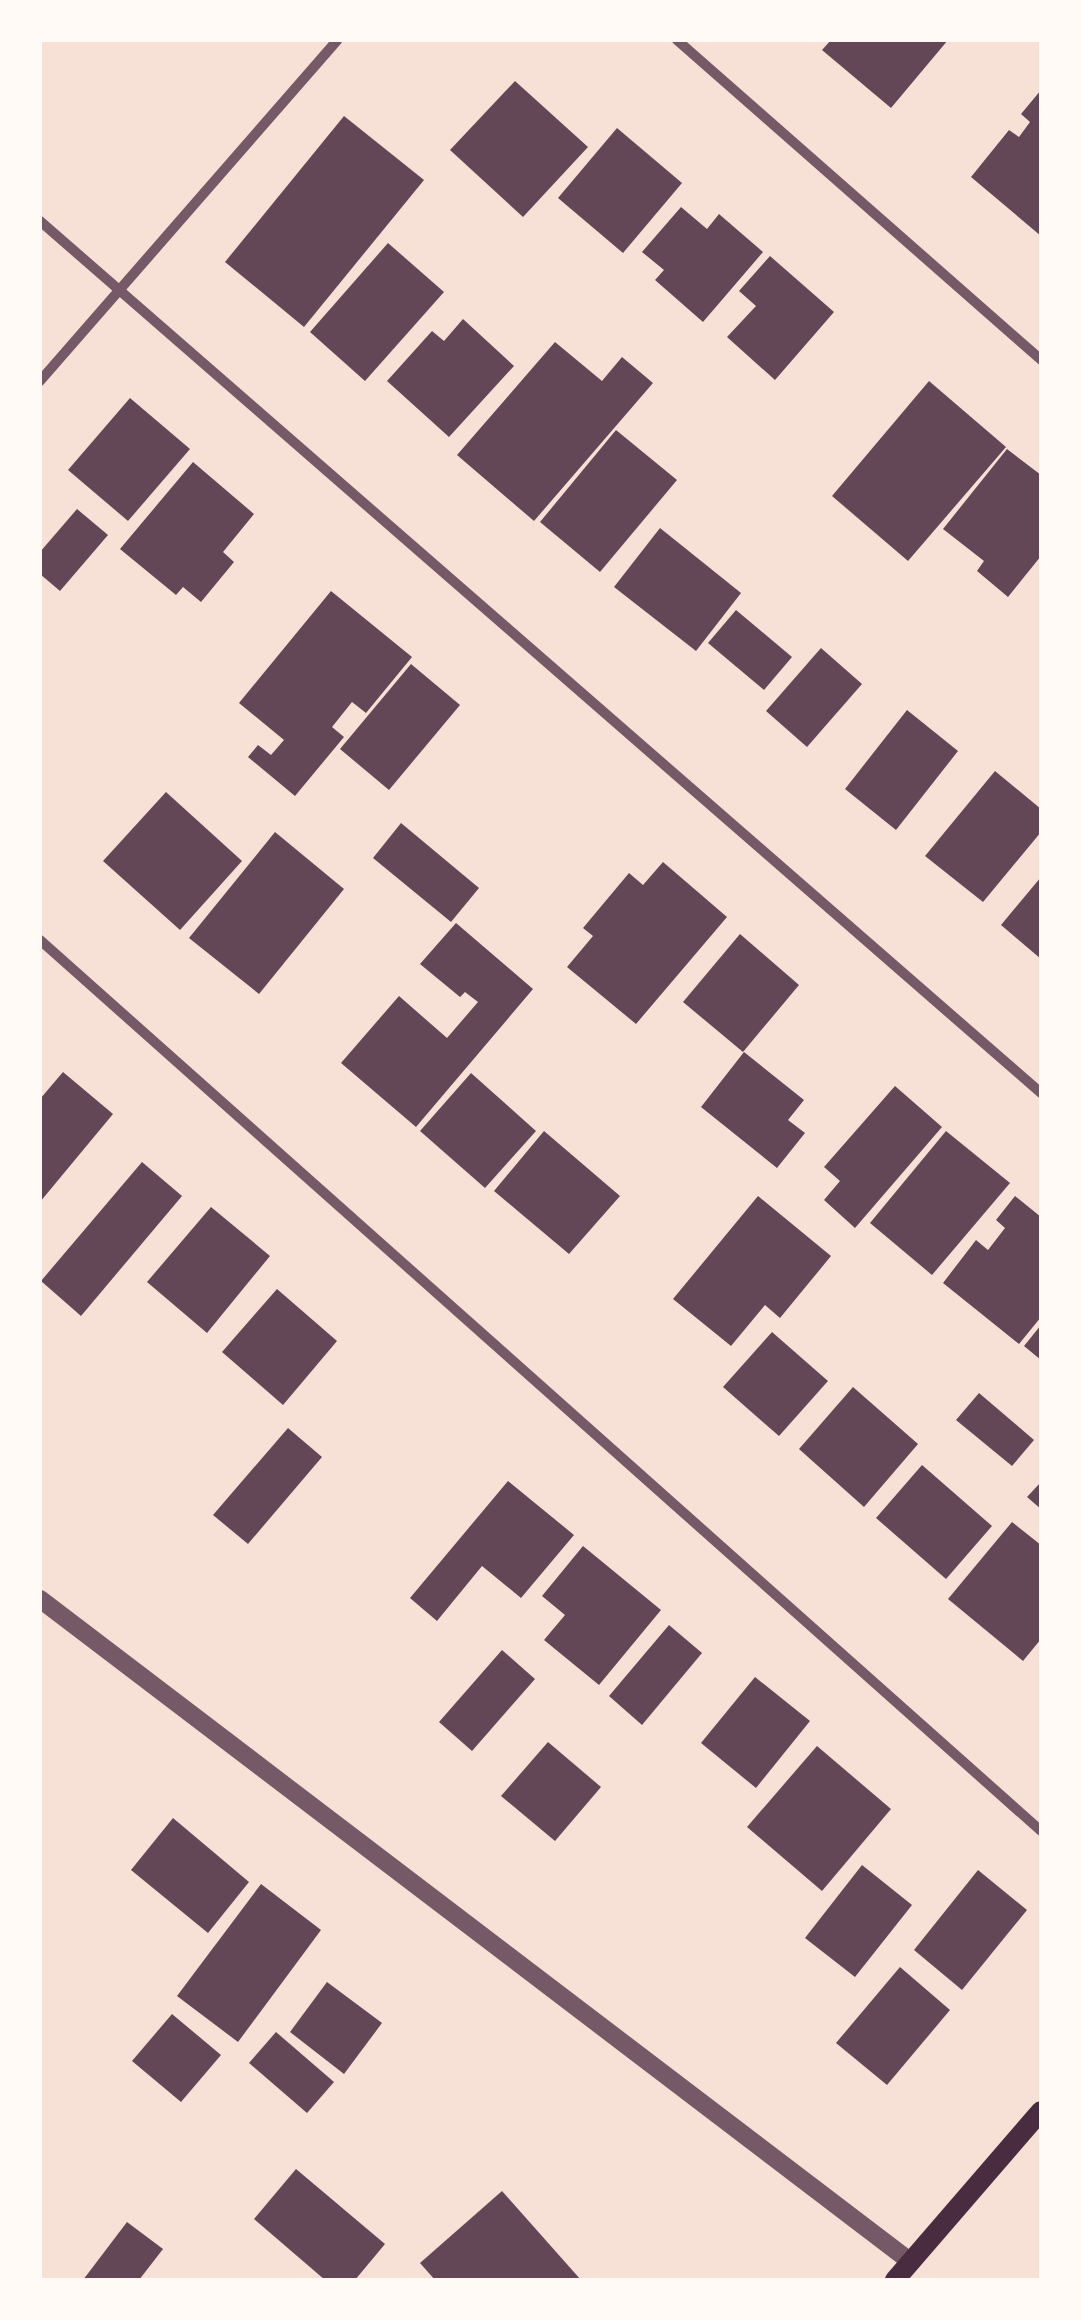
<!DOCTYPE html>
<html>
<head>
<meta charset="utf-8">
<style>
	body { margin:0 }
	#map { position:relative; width:1081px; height:2320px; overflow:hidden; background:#f7e1d7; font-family:"Times New Roman",serif }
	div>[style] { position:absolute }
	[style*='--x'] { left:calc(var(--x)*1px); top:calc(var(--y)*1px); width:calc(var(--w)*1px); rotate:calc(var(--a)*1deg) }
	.building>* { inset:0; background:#644757 }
	.minor>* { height:10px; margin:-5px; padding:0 5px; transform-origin:5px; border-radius:5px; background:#755966 }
	.tertiary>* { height:18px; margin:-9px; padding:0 9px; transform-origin:9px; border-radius:9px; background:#755966 }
	.secondary>* { height:20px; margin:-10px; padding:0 10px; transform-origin:10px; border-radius:10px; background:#4a2c40 }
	span { translate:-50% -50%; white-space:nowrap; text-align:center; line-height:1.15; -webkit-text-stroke:8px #fffaf5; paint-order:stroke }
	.frame { position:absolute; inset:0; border:42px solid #fffaf5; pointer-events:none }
</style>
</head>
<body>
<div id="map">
	<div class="building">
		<i style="clip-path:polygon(831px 40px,948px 40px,891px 108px,822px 50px)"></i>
		<i style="clip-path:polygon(515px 81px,588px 147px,523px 217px,450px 150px)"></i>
		<i style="clip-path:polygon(1041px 90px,1041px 236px,971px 177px,1009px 130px,1019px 137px,1030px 122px,1021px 114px)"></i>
		<i style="clip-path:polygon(344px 116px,424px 180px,304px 327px,225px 262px)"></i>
		<i style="clip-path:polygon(617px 128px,682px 183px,623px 253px,558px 198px)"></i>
		<i style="clip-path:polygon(681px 207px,707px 229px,719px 214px,763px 252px,703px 322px,655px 280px,664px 270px,642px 252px)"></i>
		<i style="clip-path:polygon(388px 243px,444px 292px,365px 381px,310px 332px)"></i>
		<i style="clip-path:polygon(770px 256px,834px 312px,775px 380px,727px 337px,756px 306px,739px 291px)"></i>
		<i style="clip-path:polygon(463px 319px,514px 366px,449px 437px,387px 381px,432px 331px,444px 341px)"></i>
		<i style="clip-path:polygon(555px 342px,602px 381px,622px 357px,653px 383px,534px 521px,457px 455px)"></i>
		<i style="clip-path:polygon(929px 381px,1006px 447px,908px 561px,832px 496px)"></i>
		<i style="clip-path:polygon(130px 398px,190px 449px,128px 521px,68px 470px)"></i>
		<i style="clip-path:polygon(616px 430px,677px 480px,600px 572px,540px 522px)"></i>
		<i style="clip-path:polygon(1007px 449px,1041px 475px,1041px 556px,1008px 597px,977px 571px,984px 561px,943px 529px)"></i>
		<i style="clip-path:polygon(193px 462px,254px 514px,223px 552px,234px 562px,201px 602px,183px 587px,176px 595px,120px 549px)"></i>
		<i style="clip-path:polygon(77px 509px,108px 535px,60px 591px,40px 574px,40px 552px)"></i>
		<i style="clip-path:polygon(660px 528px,741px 593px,696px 651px,614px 587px)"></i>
		<i style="clip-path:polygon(331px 591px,412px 657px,366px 713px,352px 702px,332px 727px,344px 737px,295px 796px,248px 757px,258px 745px,271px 755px,284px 740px,239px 703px)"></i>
		<i style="clip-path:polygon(736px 610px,792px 657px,764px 690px,708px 643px)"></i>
		<i style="clip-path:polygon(821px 648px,862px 684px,807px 747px,766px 711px)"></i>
		<i style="clip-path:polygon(411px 664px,460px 705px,389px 790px,340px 749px)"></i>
		<i style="clip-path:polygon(907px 710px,958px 751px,896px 830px,845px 789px)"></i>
		<i style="clip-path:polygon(995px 771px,1041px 809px,1041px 832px,983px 902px,925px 856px)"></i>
		<i style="clip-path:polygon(166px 792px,242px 861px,180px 930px,103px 861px)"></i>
		<i style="clip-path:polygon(401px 823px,479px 888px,451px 922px,373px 858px)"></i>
		<i style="clip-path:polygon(275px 832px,344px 889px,259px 994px,189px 938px)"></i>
		<i style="clip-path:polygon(663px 862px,727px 917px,636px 1024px,567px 967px,593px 936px,583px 928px,629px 873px,643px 885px)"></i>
		<i style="clip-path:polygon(1041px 877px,1041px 959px,1001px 925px)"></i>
		<i style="clip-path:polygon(456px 923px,533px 989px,416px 1127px,341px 1063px,399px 996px,447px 1038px,478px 1002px,465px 992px,460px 997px,420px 964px)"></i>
		<i style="clip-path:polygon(740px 934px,799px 985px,743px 1052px,683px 1002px)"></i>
		<i style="clip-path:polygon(744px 1052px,804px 1100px,788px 1120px,805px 1133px,777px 1168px,701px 1107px)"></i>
		<i style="clip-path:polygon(63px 1072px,113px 1114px,40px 1202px,40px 1099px)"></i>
		<i style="clip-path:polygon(471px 1073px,536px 1131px,485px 1188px,420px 1131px)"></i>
		<i style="clip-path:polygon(895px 1086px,942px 1127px,855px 1228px,824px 1200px,840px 1181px,824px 1167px)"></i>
		<i style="clip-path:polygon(544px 1131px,620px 1196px,569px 1254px,494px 1191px)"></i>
		<i style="clip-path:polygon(946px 1131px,1010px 1183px,932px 1275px,870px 1223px)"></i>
		<i style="clip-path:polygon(142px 1162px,182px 1196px,81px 1316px,41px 1281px)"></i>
		<i style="clip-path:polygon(758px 1196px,831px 1256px,780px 1318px,765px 1305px,731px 1346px,673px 1299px)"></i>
		<i style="clip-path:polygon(1015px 1196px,1041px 1217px,1041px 1317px,1019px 1344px,943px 1283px,976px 1240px,988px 1250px,1005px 1228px,996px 1220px)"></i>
		<i style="clip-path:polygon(211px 1207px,270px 1256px,207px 1333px,147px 1282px)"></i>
		<i style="clip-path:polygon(277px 1289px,337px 1341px,283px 1405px,222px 1352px)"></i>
		<i style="clip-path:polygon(1041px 1325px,1041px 1360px,1024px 1346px)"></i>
		<i style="clip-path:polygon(772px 1332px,828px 1381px,779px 1436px,723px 1387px)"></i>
		<i style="clip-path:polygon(853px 1387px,918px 1444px,864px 1507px,799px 1449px)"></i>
		<i style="clip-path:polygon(979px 1393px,1034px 1440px,1012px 1466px,956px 1420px)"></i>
		<i style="clip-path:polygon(288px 1428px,322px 1457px,248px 1544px,213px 1515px)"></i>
		<i style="clip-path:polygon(922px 1465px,992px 1526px,946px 1579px,876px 1518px)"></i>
		<i style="clip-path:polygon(508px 1481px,574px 1535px,521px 1598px,482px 1566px,437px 1621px,410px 1598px)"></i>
		<i style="clip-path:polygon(1041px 1482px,1041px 1509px,1027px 1497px)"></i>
		<i style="clip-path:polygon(1012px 1522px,1041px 1545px,1041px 1639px,1023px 1661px,948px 1599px)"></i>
		<i style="clip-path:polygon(583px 1546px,661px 1610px,599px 1685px,544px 1640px,565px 1615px,542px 1596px)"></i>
		<i style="clip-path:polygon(669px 1625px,702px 1653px,642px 1725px,609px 1696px)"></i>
		<i style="clip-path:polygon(502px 1650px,535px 1679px,472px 1751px,439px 1722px)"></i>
		<i style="clip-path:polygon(755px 1677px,810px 1721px,756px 1788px,701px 1743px)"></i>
		<i style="clip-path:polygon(548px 1742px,601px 1787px,555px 1841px,501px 1796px)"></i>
		<i style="clip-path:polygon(817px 1746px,891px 1809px,822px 1891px,747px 1827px)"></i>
		<i style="clip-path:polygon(173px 1818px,249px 1882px,208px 1933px,131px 1870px)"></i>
		<i style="clip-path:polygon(862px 1865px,912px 1905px,855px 1977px,805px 1938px)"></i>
		<i style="clip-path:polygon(978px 1870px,1027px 1910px,962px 1990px,914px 1950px)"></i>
		<i style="clip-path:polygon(261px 1884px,321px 1930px,238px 2042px,177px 1996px)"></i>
		<i style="clip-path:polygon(900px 1967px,950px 2010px,887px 2085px,836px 2043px)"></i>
		<i style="clip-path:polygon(327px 1982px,382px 2023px,344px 2074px,290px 2032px)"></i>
		<i style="clip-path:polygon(172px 2014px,221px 2055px,181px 2102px,132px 2061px)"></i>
		<i style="clip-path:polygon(276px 2032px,334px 2082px,307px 2113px,249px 2063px)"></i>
		<i style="clip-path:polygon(296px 2169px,385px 2244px,355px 2280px,325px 2280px,254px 2219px)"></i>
		<i style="clip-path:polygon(502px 2191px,581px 2280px,435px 2280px,420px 2263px)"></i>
		<i style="clip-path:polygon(127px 2222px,163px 2249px,139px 2280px,83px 2280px)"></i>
	</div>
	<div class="minor">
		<i style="--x:677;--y:40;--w:485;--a:41.3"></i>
		<i style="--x:40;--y:221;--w:1328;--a:41.06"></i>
		<i style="--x:40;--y:381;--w:452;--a:-48.9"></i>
		<i style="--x:40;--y:940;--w:1340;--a:41.67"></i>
	</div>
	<div class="tertiary">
		<i style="--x:40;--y:1599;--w:1095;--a:37.28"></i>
	</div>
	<div class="secondary">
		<i style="--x:895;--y:2280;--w:223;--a:-49.2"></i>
	</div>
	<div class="frame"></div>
</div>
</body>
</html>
